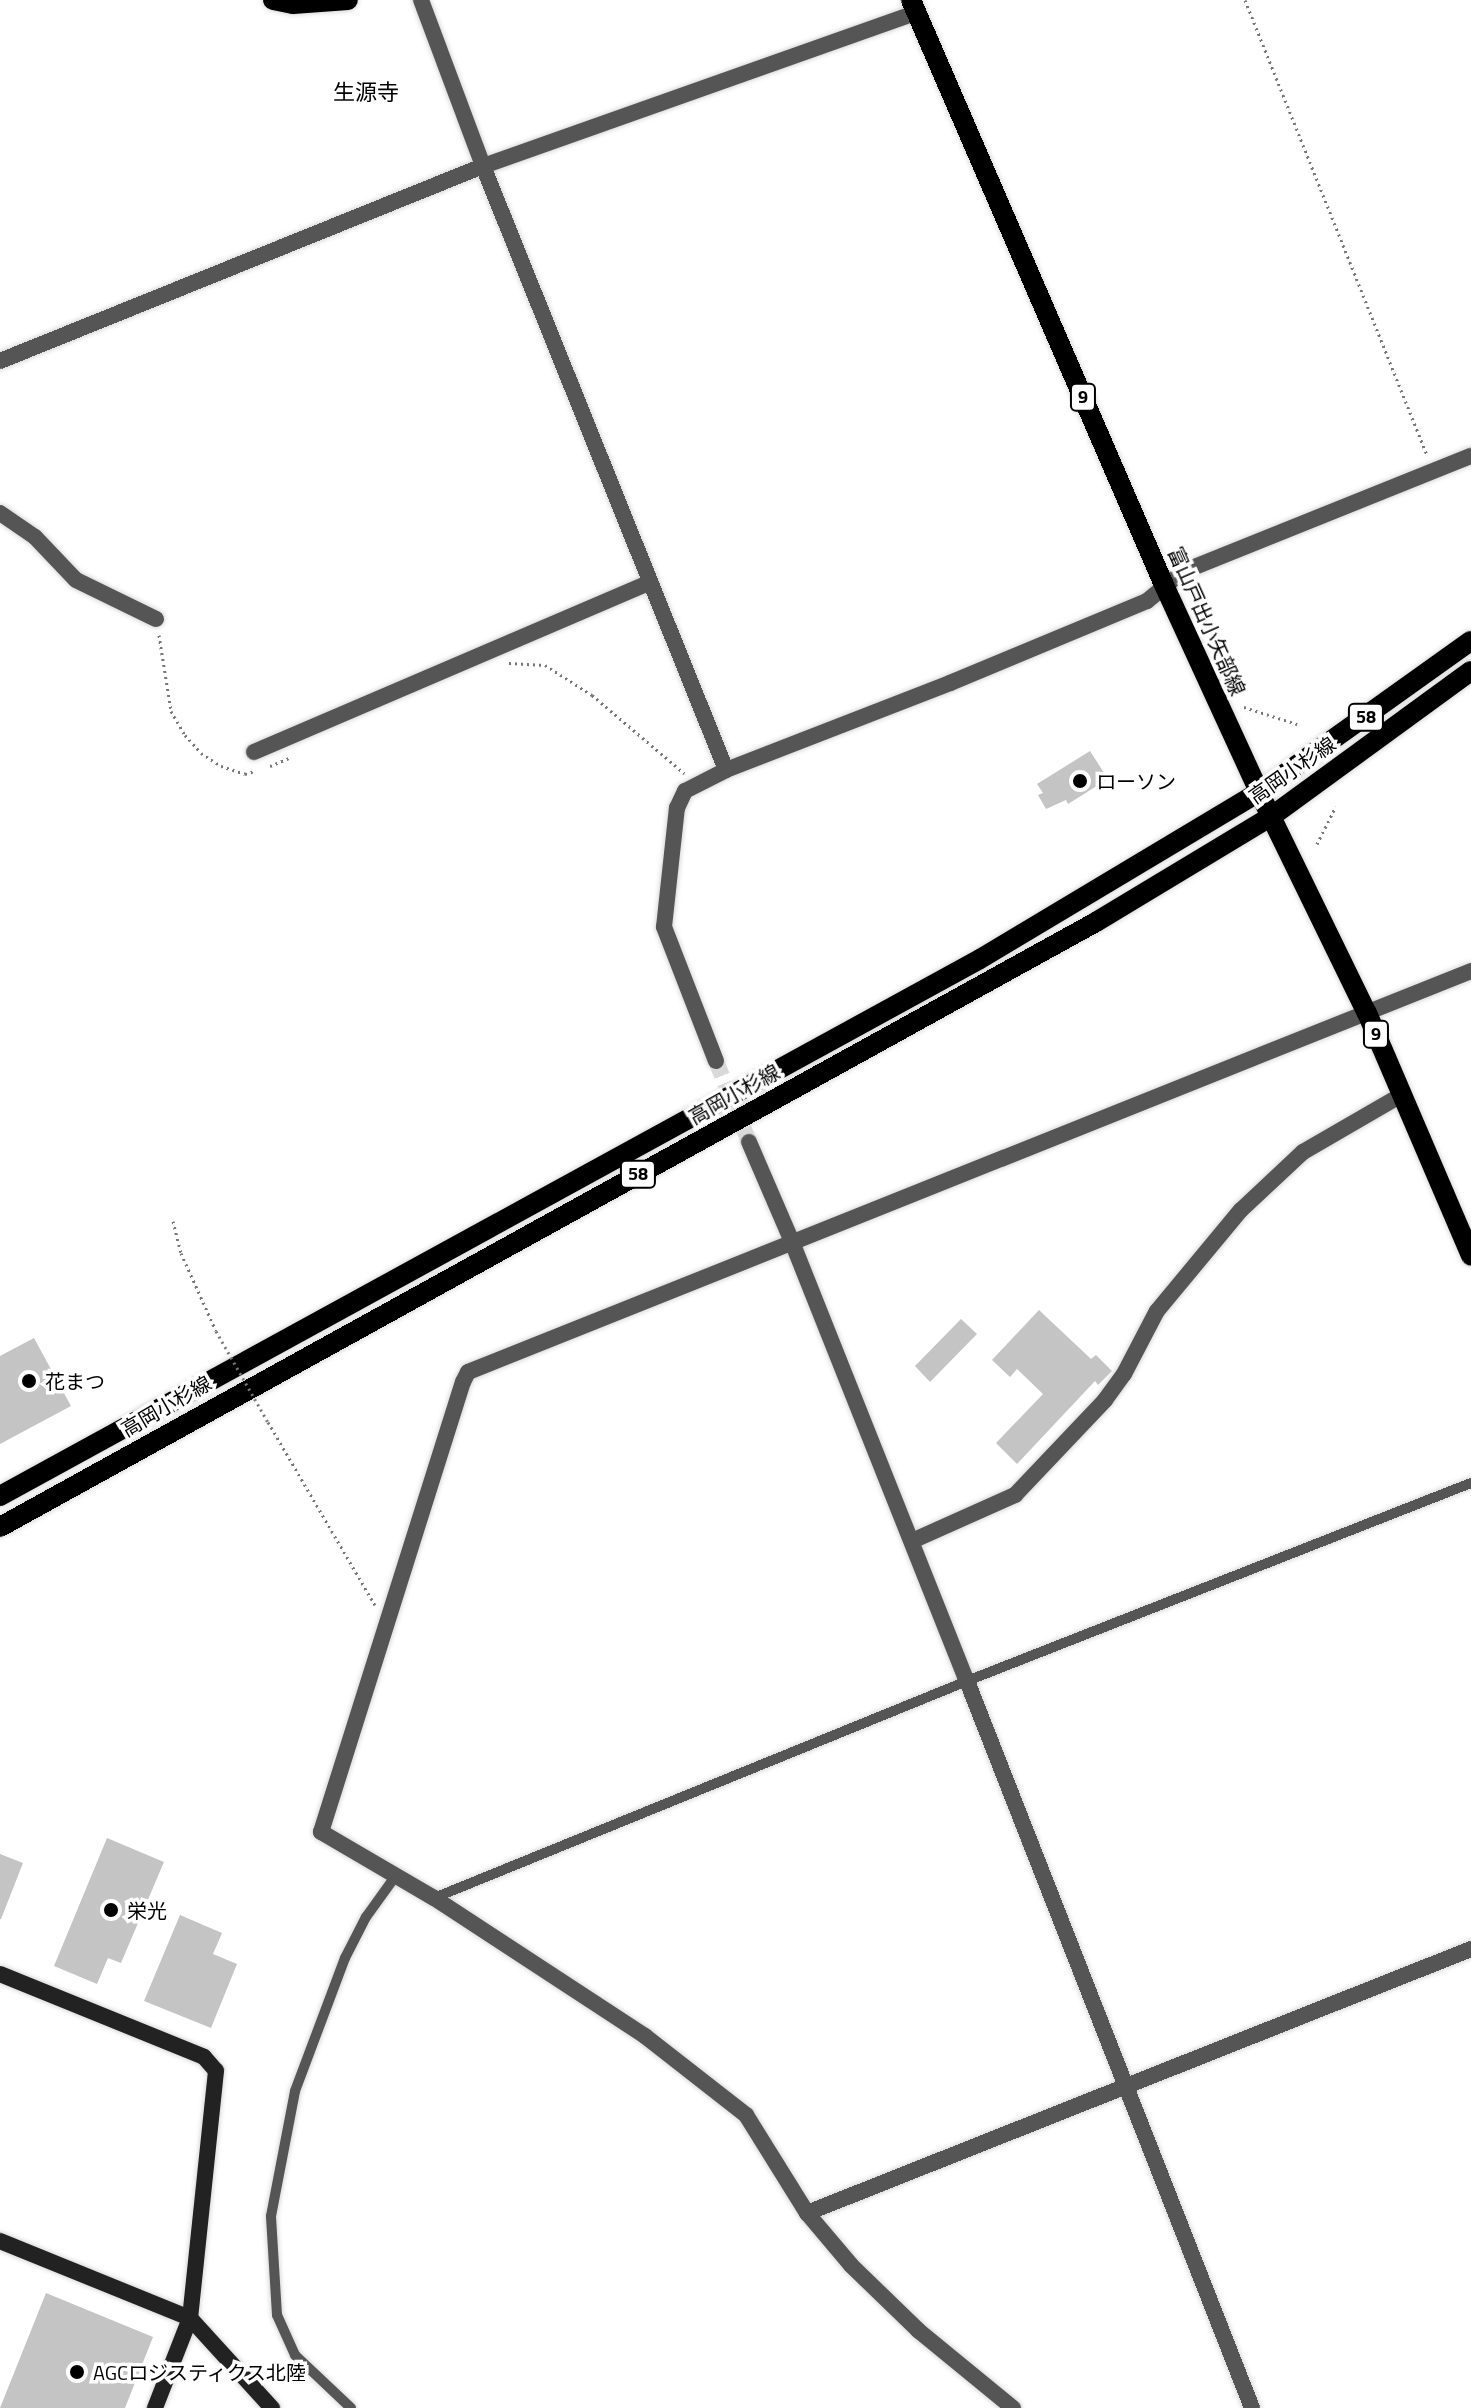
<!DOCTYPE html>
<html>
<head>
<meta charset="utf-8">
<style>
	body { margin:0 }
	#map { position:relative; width:1471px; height:2408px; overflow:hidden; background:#fff; font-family:"Titillium Web","Noto Sans JP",sans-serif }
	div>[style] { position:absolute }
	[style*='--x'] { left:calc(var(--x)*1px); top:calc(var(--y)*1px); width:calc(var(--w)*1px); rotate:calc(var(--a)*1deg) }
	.building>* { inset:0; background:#c4c4c4 }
	.street-tunnel>* { height:16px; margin-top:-8px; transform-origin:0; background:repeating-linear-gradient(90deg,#d9d9d9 0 16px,transparent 0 24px) }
	.path>* { height:3px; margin-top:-1.5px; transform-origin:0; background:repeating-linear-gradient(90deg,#777 0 2px,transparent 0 6px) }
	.roads { filter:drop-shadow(0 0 2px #dbdbdb) drop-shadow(0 0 2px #dbdbdb) }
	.lane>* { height:10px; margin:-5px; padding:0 5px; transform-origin:5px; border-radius:5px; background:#555 }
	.street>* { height:16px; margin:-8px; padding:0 8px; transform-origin:8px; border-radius:8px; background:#555 }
	.secondary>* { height:16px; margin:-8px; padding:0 8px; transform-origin:8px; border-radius:8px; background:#222 }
	.primary>* { height:20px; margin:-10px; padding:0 10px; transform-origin:10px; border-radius:10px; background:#000 }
	.path-bridge>* { height:3px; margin-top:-1.5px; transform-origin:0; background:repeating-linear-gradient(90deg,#777 0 2px,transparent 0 6px) }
	.dots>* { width:22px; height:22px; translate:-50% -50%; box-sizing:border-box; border:4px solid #fff; border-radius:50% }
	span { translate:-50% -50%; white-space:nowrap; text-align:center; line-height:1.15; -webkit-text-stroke:7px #fff; paint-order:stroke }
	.shield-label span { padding:2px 6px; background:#fff; border:2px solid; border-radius:6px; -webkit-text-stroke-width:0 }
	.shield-label { font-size:18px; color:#000; font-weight:700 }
	.street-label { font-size:20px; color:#000 }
	.poi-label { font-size:20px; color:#000 }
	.left { translate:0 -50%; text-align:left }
	.neighbourhood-label { font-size:22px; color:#000 }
</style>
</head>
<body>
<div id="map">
	<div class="building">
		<i style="clip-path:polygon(1090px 751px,1108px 779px,1068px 804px,1066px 800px,1046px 809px,1038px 795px,1043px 793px,1037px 784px)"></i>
		<i style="clip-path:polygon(1039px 1310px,1091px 1359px,1096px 1355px,1112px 1371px,1098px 1385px,1095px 1381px,1017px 1464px,996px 1443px,1043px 1394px,1017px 1369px,1010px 1377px,992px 1360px)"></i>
		<i style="clip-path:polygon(961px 1319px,977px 1334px,930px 1382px,915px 1366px)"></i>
		<i style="clip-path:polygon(34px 1338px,71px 1406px,0 1444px,0 1356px)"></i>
		<i style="clip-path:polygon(107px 1838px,164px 1862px,121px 1963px,108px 1958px,97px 1984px,54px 1966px)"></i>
		<i style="clip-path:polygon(0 1854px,23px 1863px,1px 1919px,0 1919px)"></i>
		<i style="clip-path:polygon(180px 1915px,222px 1933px,213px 1954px,237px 1964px,211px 2028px,144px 2001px)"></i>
		<i style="clip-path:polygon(46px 2293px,153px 2337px,125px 2408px,0 2408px)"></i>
	</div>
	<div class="street-tunnel">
		<i style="--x:716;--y:1061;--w:87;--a:67.8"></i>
	</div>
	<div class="path">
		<i style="--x:1245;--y:0;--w:488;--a:68.2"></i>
		<i style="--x:159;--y:635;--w:77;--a:81"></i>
		<i style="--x:171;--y:711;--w:28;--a:60"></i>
		<i style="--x:185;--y:735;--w:24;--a:48"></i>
		<i style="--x:201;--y:753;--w:24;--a:33"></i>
		<i style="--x:221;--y:766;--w:25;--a:18"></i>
		<i style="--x:245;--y:774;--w:10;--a:-17"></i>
		<i style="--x:509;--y:663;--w:36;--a:3"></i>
		<i style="--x:545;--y:665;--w:56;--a:32.6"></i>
		<i style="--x:592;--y:695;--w:121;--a:40.3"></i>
		<i style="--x:1244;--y:707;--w:56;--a:17.8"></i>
		<i style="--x:270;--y:766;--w:21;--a:-23"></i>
		<i style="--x:1317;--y:844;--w:42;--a:-63.4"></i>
		<i style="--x:173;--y:1221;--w:33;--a:76"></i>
		<i style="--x:181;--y:1253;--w:85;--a:65.8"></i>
		<i style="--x:268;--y:1422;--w:212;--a:59.7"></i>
	</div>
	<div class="roads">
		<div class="lane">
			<i style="--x:434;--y:1898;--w:575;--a:-22.15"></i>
			<i style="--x:967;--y:1681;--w:541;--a:-21.45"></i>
			<i style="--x:351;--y:2408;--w:77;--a:-136.6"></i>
			<i style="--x:295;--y:2355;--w:44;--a:-114.2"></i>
			<i style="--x:277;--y:2315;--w:99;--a:-93.5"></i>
			<i style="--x:271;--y:2216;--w:127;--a:-79.1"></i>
			<i style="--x:295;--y:2091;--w:142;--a:-69.4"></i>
			<i style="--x:345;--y:1958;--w:46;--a:-62.9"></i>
			<i style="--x:366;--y:1917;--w:53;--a:-54.2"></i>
		</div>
		<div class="street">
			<i style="--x:421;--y:0;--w:177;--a:69.5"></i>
			<i style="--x:483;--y:166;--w:651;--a:68.08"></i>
			<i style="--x:0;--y:361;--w:521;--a:-21.99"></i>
			<i style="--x:483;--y:166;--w:461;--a:-19.5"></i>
			<i style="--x:0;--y:513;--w:42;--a:34.4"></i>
			<i style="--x:35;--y:537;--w:59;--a:46.4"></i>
			<i style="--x:76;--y:580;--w:89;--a:26"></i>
			<i style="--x:254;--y:752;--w:431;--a:-23.2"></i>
			<i style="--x:716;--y:1061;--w:144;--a:-111.2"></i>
			<i style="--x:664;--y:927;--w:120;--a:-83.8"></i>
			<i style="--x:677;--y:808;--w:19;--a:-65"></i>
			<i style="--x:685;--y:791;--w:46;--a:-27.1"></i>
			<i style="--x:726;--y:770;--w:240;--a:-21.2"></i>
			<i style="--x:950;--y:683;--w:213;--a:-22.6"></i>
			<i style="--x:1147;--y:601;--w:45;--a:-39.6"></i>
			<i style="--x:1182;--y:572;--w:311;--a:-21.9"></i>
			<i style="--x:749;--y:1142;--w:109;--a:66.7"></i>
			<i style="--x:792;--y:1242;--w:473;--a:68.3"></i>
			<i style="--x:967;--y:1681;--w:781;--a:68.59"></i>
			<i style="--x:912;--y:1541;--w:113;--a:-24.1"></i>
			<i style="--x:1015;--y:1495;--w:131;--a:-46.5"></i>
			<i style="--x:1105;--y:1400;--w:32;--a:-54"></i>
			<i style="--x:1124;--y:1374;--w:71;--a:-62.4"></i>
			<i style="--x:1157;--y:1311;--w:131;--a:-50.3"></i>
			<i style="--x:1241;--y:1210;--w:85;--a:-43.1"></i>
			<i style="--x:1303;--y:1152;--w:116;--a:-30.1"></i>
			<i style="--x:807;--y:2213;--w:715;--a:-21.68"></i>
			<i style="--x:1013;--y:2408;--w:122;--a:-140.7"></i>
			<i style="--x:919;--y:2331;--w:95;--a:-135.9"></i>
			<i style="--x:851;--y:2265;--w:68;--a:-130.2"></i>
			<i style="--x:807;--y:2213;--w:115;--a:-121.9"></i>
			<i style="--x:746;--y:2115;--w:128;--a:-142"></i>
			<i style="--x:645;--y:2036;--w:252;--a:-146.8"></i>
			<i style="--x:434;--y:1898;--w:131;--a:-149.7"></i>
			<i style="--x:321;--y:1832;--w:472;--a:-72.5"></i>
			<i style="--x:463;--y:1382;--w:11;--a:-63"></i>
			<i style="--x:468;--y:1372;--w:1080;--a:-21.79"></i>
		</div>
		<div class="secondary">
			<i style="--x:0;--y:1974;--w:220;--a:22.1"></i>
			<i style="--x:204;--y:2057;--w:18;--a:49"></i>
			<i style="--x:216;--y:2071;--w:248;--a:96"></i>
			<i style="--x:190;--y:2318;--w:97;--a:111.3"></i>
			<i style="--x:0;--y:2241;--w:205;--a:22.1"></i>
			<i style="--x:190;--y:2318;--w:122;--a:47.7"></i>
		</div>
		<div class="primary">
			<i style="--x:273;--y:0;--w:20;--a:11"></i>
			<i style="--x:293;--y:4;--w:55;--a:-4.2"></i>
			<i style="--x:911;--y:0;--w:637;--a:66.61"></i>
			<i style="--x:1164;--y:585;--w:228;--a:65.3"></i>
			<i style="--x:1259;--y:792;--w:246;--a:64"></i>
			<i style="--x:1367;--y:1013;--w:264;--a:66.8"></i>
			<i style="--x:0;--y:1496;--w:1117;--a:-28.72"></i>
			<i style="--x:980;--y:959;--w:325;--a:-30.9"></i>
			<i style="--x:1259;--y:792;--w:260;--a:-35.5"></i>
			<i style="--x:0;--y:1527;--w:1252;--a:-28.9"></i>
			<i style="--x:1096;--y:922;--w:205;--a:-31.1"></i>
			<i style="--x:1272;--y:816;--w:246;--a:-36.1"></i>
		</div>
	</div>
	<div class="path-bridge">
		<i style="--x:216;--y:1331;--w:105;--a:60.3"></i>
	</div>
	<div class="dots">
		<i style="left:1080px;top:781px;background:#000"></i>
		<i style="left:29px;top:1381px;background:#000"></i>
		<i style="left:111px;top:1910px;background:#000"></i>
		<i style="left:77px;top:2372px;background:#000"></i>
	</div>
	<div class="shield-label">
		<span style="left:1083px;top:397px">9</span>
		<span style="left:1366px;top:717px">58</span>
		<span style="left:1376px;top:1034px">9</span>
		<span style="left:638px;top:1174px">58</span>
	</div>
	<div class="street-label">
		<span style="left:1207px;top:621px;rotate:66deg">富山戸出小矢部線</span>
		<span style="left:1292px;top:770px;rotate:-35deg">高岡小杉線</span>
		<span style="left:734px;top:1094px;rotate:-29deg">高岡小杉線</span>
		<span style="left:166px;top:1406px;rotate:-30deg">高岡小杉線</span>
	</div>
	<div class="poi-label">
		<span class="left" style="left:1096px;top:781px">ローソン</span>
		<span class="left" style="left:45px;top:1381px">花まつ</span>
		<span class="left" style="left:127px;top:1910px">栄光</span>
		<span class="left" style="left:93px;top:2372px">AGCロジスティクス北陸</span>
	</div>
	<div class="neighbourhood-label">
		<span style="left:366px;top:93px">生源寺</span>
	</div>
</div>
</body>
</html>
